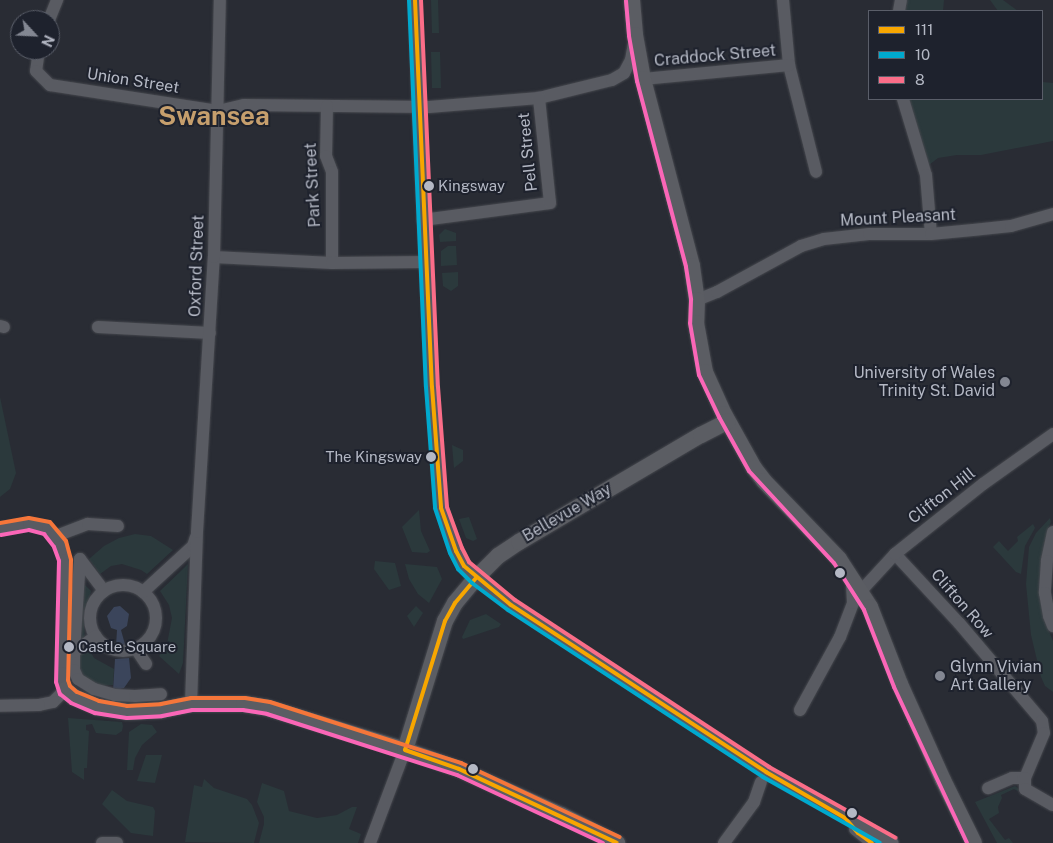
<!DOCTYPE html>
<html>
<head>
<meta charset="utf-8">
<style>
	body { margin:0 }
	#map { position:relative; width:1053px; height:843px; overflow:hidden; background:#292c34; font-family:"Public Sans",sans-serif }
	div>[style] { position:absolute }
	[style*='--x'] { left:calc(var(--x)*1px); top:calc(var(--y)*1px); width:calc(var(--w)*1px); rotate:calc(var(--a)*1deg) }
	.green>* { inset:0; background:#2b393c }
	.water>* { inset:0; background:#3b455b }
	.roads { filter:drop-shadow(0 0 1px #45474d) drop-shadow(0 0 1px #45474d) }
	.minor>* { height:12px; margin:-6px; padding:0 6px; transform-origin:6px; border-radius:6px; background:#595b62 }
	.minor>.ring { margin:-6px; padding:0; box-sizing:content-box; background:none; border:12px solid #595b62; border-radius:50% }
	.major>* { height:16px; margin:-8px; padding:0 8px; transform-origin:8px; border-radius:8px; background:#5b5d63 }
	.bus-1>* { height:4px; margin:-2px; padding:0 2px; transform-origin:2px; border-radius:2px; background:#f7a600 }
	.bus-2>* { height:4px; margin:-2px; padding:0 2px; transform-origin:2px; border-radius:2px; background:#00a9ce }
	.bus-3>* { height:4px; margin:-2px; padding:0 2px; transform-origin:2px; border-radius:2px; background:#fb6d88 }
	.bus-4>* { height:4px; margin:-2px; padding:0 2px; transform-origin:2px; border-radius:2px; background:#fa66b7 }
	.bus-5>* { height:4px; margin:-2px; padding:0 2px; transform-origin:2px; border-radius:2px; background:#f5763a }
	.dots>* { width:14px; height:14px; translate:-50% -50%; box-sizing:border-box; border:2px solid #1e222d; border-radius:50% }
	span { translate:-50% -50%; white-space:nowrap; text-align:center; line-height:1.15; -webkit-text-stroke:4px #1e222d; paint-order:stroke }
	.bus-label { font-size:15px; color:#b4b8c4 }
	.left { translate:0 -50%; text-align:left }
	.right { translate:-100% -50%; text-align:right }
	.street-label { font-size:16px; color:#b4b8c4 }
	.poi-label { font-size:16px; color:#b4b8c4 }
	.town-label { font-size:26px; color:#c69f6d; font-weight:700 }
	.legend { position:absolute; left:868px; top:10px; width:175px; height:90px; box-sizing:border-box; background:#1e222d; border:1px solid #5a5e69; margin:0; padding:6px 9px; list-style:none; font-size:15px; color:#b4b8c4 }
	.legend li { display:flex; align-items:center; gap:10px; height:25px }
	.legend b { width:25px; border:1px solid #5a5e69 }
	.north { position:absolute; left:10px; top:10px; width:50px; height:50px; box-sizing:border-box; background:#1e222d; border:1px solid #5a5e69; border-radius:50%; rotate:115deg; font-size:14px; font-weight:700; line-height:20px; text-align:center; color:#b4b8c4 }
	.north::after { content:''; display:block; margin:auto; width:18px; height:22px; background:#838792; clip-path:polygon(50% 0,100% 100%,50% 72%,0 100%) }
</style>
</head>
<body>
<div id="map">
	<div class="green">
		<i style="clip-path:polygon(431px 0,438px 0,439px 33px,432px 33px)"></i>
		<i style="clip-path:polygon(905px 0,944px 0,943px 11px,904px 11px)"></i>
		<i style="clip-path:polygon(990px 0,1003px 0,1018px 11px,998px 11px)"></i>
		<i style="clip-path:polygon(431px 52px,440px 52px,441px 88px,432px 88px)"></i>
		<i style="clip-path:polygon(1042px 82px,1053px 83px,1053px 141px,981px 155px,957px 155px,938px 158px,929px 165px,909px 99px,1042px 99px)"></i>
		<i style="clip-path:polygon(445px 229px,456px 233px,456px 241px,440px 242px,439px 235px)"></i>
		<i style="clip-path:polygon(448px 246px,456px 246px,457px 265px,441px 266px,441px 251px)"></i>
		<i style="clip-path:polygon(458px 272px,458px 286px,451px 291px,443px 286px,442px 273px)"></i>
		<i style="clip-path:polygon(0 397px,16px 473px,10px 489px,0 497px)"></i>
		<i style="clip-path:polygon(452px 445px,463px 450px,463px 461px,454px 468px)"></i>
		<i style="clip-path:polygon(419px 510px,421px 531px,430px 551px,427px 553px,412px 552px,402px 527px)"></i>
		<i style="clip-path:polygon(469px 517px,477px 539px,473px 541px,466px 538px,459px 519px)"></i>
		<i style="clip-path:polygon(1050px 518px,1051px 522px,1047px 531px,1046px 624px,1053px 641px,1053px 692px,1045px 686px,1041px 677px,1031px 635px,1026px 584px,1029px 547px,1036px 533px)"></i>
		<i style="clip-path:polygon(1033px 524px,1035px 528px,1025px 546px,1021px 574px,1016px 572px,993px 547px,999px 541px,1008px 551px,1018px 541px,1017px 537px)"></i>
		<i style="clip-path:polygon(135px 534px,151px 536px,173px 550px,147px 574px,141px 570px,122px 564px,111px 566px,100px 574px,89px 559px,104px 546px,119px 538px)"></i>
		<i style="clip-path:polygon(375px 561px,395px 563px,401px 586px,389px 590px,374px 569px)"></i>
		<i style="clip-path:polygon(188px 564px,183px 663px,179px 674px,159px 656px,167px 644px,172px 618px,169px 605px,160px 591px)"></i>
		<i style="clip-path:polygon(405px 564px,437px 567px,442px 579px,429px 603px,418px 594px,409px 579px)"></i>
		<i style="clip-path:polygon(79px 579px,91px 591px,84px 620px,85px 641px,76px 648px)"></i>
		<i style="clip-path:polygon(416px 606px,423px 613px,414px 627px,407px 616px)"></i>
		<i style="clip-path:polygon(486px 614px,501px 624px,499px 627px,463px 639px,462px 637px,470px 620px)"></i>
		<i style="clip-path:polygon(87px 646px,94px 658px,114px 669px,113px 685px,106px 685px,105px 687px,89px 681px,79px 671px,76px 655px)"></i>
		<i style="clip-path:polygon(68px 718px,122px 722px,123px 726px,122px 731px,116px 735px,96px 733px,92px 724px,86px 725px,86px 730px,89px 731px,87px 768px,84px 768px,84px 780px,72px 772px)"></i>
		<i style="clip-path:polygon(141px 724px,152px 725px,157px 732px,142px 745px,135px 758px,133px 770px,127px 770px,129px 732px)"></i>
		<i style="clip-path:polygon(146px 755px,162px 755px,155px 783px,137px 781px)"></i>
		<i style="clip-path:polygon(204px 779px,214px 788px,247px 799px,252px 805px,259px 823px,254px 843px,185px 842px,194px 785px,202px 787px)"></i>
		<i style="clip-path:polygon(262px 783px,284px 791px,289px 811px,317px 818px,337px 815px,352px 807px,357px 807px,349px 829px,361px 834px,358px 843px,259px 843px,264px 824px,264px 817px,257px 802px)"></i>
		<i style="clip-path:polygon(1015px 786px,1019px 789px,1018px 791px,1014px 789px,1001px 795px,1002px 798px,998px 807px,999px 813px,989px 819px,1005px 840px,1009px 838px,1013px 843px,997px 843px,975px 802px)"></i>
		<i style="clip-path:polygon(112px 790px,127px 801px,153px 807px,155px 811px,153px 836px,131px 833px,102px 804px)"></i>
	</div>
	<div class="water">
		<i style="clip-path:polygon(120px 606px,129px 614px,127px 626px,121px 630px,126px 648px,124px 648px,116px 646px,117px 630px,111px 628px,107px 616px,114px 607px)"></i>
		<i style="clip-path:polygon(129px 658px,131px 678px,124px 688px,113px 691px,115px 659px)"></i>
	</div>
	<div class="roads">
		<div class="minor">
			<i style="--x:415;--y:0;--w:107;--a:88.4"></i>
			<i style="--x:418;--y:107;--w:280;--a:87.1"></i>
			<i style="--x:432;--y:387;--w:121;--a:85.7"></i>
			<i style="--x:441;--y:508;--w:46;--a:70.8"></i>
			<i style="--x:456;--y:551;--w:17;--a:62"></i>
			<i style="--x:464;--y:566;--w:17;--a:45"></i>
			<i style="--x:476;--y:578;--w:44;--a:37.6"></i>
			<i style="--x:511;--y:605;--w:305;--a:33.2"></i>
			<i style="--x:766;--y:772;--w:145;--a:29.2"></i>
			<i style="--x:783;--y:0;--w:65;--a:84.7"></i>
			<i style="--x:789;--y:65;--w:110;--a:75.8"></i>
			<i style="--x:899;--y:11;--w:11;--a:-80"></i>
			<i style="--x:49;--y:20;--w:22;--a:-68"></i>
			<i style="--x:39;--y:50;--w:21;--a:98"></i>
			<i style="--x:36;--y:71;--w:20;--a:45"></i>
			<i style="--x:50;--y:85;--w:170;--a:8.8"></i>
			<i style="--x:218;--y:111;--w:27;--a:-13"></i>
			<i style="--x:244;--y:105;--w:185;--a:0.6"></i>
			<i style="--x:429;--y:107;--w:110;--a:-4.7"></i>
			<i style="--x:539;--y:98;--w:75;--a:-13.9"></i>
			<i style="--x:612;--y:80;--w:14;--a:-30"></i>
			<i style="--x:624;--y:73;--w:15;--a:-62"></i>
			<i style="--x:631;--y:60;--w:17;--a:-80"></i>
			<i style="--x:643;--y:79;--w:147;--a:-5.5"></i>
			<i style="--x:903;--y:99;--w:79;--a:73.2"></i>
			<i style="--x:926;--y:175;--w:59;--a:85.2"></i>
			<i style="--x:327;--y:106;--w:50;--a:91.1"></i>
			<i style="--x:326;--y:156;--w:17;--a:69"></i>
			<i style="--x:332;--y:172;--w:91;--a:90"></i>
			<i style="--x:423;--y:220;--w:128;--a:-7.6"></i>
			<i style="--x:550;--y:203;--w:106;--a:-96"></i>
			<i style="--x:214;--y:257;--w:118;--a:2.9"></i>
			<i style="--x:332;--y:263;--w:94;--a:-0.6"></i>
			<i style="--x:697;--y:300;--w:22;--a:-22"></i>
			<i style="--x:717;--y:292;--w:96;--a:-28.7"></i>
			<i style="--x:801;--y:246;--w:24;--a:-17"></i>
			<i style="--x:824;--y:239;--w:45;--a:-6.3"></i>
			<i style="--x:869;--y:234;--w:62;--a:0"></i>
			<i style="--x:931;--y:234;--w:42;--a:-5.4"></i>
			<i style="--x:973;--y:230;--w:38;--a:-6"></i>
			<i style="--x:1011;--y:226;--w:44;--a:-15.9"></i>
			<i style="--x:0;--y:326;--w:4;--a:14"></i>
			<i style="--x:98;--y:327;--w:112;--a:3.1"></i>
			<i style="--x:0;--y:529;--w:29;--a:-10"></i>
			<i style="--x:29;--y:524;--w:19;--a:12"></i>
			<i style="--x:48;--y:528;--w:20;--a:53"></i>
			<i style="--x:60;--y:544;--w:17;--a:73"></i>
			<i style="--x:65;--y:560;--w:113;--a:91.5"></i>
			<i style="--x:62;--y:673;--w:17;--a:80"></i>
			<i style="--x:65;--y:690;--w:17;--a:135"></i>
			<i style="--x:53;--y:702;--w:14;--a:168"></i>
			<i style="--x:39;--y:705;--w:39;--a:179"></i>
			<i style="--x:1053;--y:532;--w:30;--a:102"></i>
			<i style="--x:1047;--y:561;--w:32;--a:94"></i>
			<i style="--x:1045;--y:593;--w:23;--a:80"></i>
			<i style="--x:1049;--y:616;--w:11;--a:68"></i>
			<i style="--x:56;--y:536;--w:34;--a:-21"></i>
			<i style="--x:88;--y:524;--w:30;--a:4"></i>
			<i style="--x:895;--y:554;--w:94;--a:47.2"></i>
			<i style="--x:959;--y:623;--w:128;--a:49.7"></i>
			<i style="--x:1042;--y:721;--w:12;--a:81"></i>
			<i style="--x:1044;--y:733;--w:49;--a:112.9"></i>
			<i style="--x:1025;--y:778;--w:13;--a:180"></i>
			<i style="--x:1012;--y:778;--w:26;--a:157"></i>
			<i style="--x:80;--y:559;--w:93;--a:93.7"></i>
			<i style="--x:74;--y:652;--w:18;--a:90"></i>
			<i style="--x:74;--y:670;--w:10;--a:66"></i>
			<i style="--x:78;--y:679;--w:19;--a:32"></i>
			<i style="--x:94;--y:689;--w:22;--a:16"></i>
			<i style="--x:115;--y:695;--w:20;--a:3"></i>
			<i style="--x:135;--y:696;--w:26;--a:-4"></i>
			<i style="--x:80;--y:559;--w:40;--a:53"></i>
			<i class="ring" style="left:90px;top:585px;width:54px;height:54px"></i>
			<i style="--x:143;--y:592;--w:68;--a:-42.6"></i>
			<i style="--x:193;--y:546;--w:9;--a:-72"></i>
			<i style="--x:860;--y:592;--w:52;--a:-47.4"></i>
			<i style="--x:895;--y:554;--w:112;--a:-38.5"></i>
			<i style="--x:983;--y:484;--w:86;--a:-35.5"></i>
			<i style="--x:136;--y:649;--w:18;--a:56"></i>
			<i style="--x:74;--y:652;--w:27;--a:-36"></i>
			<i style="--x:191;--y:704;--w:172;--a:-88"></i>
			<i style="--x:197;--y:532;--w:276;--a:-86.5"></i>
			<i style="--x:214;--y:257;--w:257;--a:-88.7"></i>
			<i style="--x:800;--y:710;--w:83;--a:-61.3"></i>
			<i style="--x:840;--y:637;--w:36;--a:-69"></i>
			<i style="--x:853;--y:603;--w:21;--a:-93"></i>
			<i style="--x:1025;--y:778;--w:11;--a:90"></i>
			<i style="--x:1025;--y:789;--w:32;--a:30"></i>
			<i style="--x:855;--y:829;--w:22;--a:39"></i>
			<i style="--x:102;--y:843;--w:15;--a:0"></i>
			<i style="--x:370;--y:843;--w:99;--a:-69.4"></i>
			<i style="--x:724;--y:843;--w:51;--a:-53.8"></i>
			<i style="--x:754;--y:802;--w:21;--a:-71"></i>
		</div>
		<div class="major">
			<i style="--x:632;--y:0;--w:35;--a:85"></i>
			<i style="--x:635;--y:35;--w:45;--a:79.7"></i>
			<i style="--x:643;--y:79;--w:193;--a:75.3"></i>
			<i style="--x:692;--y:266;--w:34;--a:82"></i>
			<i style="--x:697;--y:300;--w:23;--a:92"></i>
			<i style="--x:696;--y:323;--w:50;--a:79.6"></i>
			<i style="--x:705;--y:372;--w:46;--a:65.7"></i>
			<i style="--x:724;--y:414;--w:62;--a:60.9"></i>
			<i style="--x:754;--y:468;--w:16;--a:52"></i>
			<i style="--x:764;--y:481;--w:108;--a:46.1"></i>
			<i style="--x:839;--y:559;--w:57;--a:57.1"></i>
			<i style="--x:870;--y:607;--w:83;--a:68.7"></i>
			<i style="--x:900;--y:684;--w:105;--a:65.9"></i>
			<i style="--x:943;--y:780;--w:70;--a:63.8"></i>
			<i style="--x:65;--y:690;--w:11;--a:38"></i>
			<i style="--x:74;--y:697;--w:25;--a:23"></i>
			<i style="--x:97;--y:707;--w:30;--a:9"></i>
			<i style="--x:127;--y:712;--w:35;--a:-3"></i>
			<i style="--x:162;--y:710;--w:30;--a:-12"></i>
			<i style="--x:191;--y:704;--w:53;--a:0"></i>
			<i style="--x:244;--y:704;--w:24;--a:9"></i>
			<i style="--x:268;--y:708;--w:143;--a:17"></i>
			<i style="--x:405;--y:750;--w:57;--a:19.4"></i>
			<i style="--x:459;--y:769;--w:112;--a:24.3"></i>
			<i style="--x:561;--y:815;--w:63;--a:26.6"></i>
			<i style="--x:405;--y:750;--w:135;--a:-72.8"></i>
			<i style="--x:445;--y:621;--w:21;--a:-61"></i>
			<i style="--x:455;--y:603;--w:33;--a:-50"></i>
			<i style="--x:476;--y:578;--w:31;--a:-45"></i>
			<i style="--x:498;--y:556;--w:25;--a:-34"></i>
			<i style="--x:519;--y:542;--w:211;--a:-30.5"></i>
			<i style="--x:701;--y:435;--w:30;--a:-27"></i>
		</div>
	</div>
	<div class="bus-1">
		<i style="--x:415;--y:0;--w:387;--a:87.5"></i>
		<i style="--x:432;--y:387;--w:121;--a:85.7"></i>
		<i style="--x:441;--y:508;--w:46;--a:70.8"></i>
		<i style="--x:456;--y:551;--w:17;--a:62"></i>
		<i style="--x:464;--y:566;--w:61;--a:39.7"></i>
		<i style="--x:511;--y:605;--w:305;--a:33.2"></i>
		<i style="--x:766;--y:772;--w:91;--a:30.2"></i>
		<i style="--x:845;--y:818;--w:20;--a:49"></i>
		<i style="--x:858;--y:833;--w:17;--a:36"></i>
		<i style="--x:476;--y:578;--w:33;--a:130"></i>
		<i style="--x:455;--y:603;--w:21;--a:119"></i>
		<i style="--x:445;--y:621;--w:135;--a:107.2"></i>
		<i style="--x:405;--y:750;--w:57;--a:19.4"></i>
		<i style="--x:459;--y:769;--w:174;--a:25.1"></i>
	</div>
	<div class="bus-2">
		<i style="--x:409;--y:0;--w:387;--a:87.5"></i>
		<i style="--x:426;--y:387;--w:121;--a:85.7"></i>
		<i style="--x:435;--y:508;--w:47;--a:71.6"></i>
		<i style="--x:450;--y:553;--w:18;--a:63"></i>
		<i style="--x:458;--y:569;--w:20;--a:45"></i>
		<i style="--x:472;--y:583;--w:45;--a:36.9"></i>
		<i style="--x:508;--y:610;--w:305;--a:33.2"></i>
		<i style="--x:763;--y:777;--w:134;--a:29.4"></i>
	</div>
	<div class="bus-3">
		<i style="--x:421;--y:0;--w:387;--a:87.5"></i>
		<i style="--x:438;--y:387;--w:120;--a:85.7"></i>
		<i style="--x:447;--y:507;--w:44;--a:69.9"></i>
		<i style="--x:462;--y:548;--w:16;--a:63"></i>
		<i style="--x:469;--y:562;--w:60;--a:39.6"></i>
		<i style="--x:515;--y:600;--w:304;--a:33.3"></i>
		<i style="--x:769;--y:767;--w:145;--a:29.2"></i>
	</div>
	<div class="bus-4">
		<i style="--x:626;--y:1;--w:35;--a:85"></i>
		<i style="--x:629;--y:36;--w:46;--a:79.9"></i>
		<i style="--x:637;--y:81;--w:192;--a:75.2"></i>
		<i style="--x:686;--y:267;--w:33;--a:81"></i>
		<i style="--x:691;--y:300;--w:23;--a:92"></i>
		<i style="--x:690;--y:323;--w:53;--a:80.2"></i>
		<i style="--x:699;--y:375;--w:47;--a:64.5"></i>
		<i style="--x:719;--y:417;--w:62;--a:60.9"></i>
		<i style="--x:749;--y:471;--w:125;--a:47.3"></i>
		<i style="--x:834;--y:563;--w:56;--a:57.4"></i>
		<i style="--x:864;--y:610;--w:83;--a:68.7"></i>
		<i style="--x:894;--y:687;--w:172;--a:64.9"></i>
		<i style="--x:1;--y:535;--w:28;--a:-10"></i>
		<i style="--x:29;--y:530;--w:16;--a:15"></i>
		<i style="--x:44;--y:534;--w:16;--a:52"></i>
		<i style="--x:54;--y:547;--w:15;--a:70"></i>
		<i style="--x:59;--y:561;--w:121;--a:91.4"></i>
		<i style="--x:56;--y:682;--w:13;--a:72"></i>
		<i style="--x:60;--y:694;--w:14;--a:39"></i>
		<i style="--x:71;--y:703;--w:26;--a:23"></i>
		<i style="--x:95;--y:713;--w:32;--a:9"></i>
		<i style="--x:127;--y:718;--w:35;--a:-3"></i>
		<i style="--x:162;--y:716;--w:31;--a:-11"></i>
		<i style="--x:192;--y:710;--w:51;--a:0"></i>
		<i style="--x:243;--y:710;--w:24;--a:9"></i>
		<i style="--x:267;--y:714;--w:200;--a:17.8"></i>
		<i style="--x:457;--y:775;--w:161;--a:25"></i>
	</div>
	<div class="bus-5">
		<i style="--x:0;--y:523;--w:29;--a:-10"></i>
		<i style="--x:29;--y:518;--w:21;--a:11"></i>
		<i style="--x:50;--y:522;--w:25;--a:50"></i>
		<i style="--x:66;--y:541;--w:20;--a:75"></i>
		<i style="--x:71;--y:560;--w:120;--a:91.4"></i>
		<i style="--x:68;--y:680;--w:6;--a:72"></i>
		<i style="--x:70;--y:686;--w:9;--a:41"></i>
		<i style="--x:77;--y:692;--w:24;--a:22"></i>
		<i style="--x:99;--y:701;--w:28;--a:10"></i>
		<i style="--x:127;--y:706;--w:34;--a:-3"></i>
		<i style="--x:161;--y:704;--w:31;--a:-11"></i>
		<i style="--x:191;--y:698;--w:54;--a:0"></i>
		<i style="--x:245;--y:698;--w:25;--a:9"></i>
		<i style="--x:270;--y:702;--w:201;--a:17.7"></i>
		<i style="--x:461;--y:763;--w:175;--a:25"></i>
	</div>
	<div class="dots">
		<i style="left:429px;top:186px;background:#b4b8c4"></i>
		<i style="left:1005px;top:382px;background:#838792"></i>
		<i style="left:431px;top:457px;background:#b4b8c4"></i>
		<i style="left:840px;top:573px;background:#b4b8c4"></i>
		<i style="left:69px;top:647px;background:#b4b8c4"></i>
		<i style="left:940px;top:676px;background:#838792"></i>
		<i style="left:473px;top:769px;background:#b4b8c4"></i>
		<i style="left:852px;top:813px;background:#b4b8c4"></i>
	</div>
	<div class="bus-label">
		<span class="left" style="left:438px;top:186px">Kingsway</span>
		<span class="right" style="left:422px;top:457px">The Kingsway</span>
		<span class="left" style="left:78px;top:647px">Castle Square</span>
	</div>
	<div class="street-label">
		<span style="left:715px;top:56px;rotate:-5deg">Craddock Street</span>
		<span style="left:133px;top:81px;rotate:9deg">Union Street</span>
		<span style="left:528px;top:152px;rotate:-96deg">Pell Street</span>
		<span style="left:313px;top:185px;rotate:-93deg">Park Street</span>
		<span style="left:898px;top:218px;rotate:-3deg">Mount Pleasant</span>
		<span style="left:197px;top:266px;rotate:-88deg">Oxford Street</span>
		<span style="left:942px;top:496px;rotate:-38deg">Clifton Hill</span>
		<span style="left:567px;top:513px;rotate:-30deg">Bellevue Way</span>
		<span style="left:962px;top:604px;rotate:49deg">Clifton Row</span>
	</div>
	<div class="poi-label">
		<span class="right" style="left:995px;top:382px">University of Wales<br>Trinity St. David</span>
		<span class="left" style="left:950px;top:676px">Glynn Vivian<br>Art Gallery</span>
	</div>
	<div class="town-label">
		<span style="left:214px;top:116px">Swansea</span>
	</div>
	<ul class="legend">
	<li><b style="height:6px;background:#f7a600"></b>111</li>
	<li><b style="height:6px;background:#00a9ce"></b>10</li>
	<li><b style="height:6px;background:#fb6d88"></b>8</li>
	</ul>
	<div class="north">N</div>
</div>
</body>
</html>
